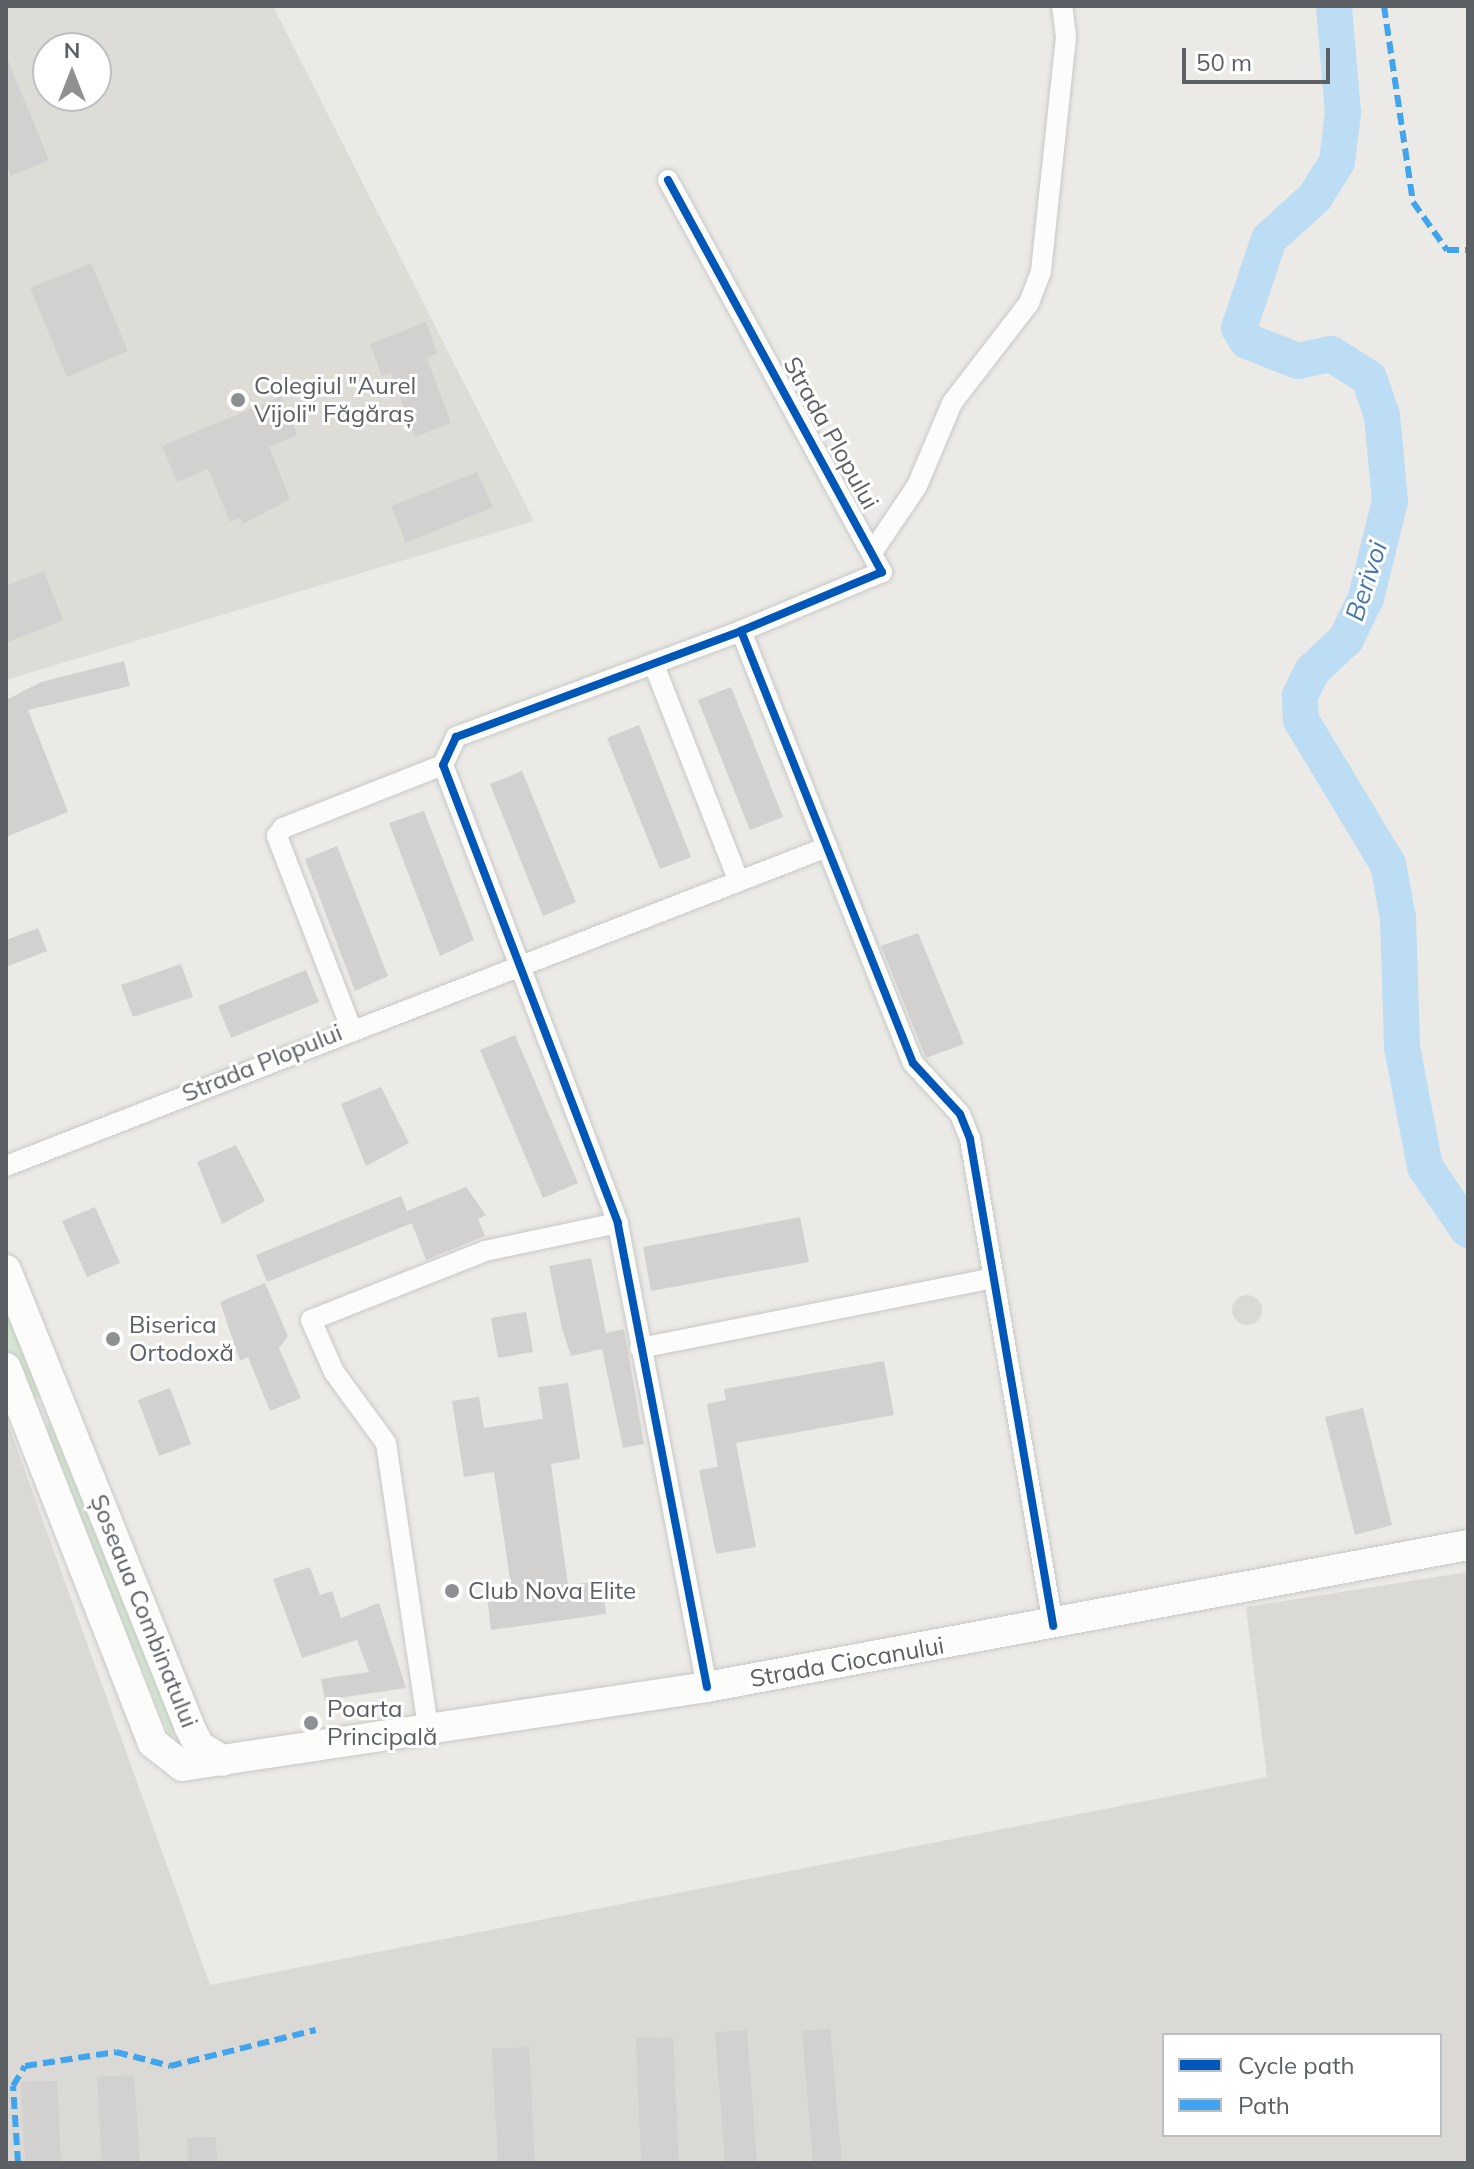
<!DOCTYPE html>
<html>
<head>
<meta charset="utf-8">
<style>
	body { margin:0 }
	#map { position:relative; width:1474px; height:2169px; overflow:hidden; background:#ebeae6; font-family:Mulish,sans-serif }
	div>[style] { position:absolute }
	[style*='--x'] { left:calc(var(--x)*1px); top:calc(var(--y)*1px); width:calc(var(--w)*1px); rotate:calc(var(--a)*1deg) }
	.industrial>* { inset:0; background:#dbd9d6 }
	.round { border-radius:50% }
	.education>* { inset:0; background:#dedcd6 }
	.green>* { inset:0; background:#d4e6d2 }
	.river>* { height:36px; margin:-18px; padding:0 18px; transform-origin:18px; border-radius:18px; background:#bcddf3 }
	.building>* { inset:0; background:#d2d1cf }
	.roads { filter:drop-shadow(0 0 2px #c8c8c8) drop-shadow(0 0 2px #c8c8c8) }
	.minor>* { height:20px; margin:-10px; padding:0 10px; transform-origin:10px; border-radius:10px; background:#fcfcfb }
	.secondary>* { height:30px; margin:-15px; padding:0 15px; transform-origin:15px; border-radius:15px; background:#fcfcfb }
	.quiet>* { height:6px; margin-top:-3px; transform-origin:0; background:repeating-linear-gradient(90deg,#40a5ee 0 12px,transparent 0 18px) }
	.cycleway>* { height:8px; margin:-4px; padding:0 4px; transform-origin:4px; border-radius:4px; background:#0057b8 }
	.dots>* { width:22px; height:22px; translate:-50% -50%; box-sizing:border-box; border:4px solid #fff; border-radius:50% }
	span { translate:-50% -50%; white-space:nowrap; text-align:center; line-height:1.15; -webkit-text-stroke:6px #fff; paint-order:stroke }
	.poi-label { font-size:24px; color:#5c5f63 }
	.left { translate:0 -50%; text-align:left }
	.street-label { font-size:24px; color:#5c5f63 }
	.water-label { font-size:26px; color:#4679aa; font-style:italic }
	.frame { position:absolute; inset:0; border:8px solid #5c5f63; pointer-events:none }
	.legend { position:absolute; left:1162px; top:2033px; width:280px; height:104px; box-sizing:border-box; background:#fff; border:2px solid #bebfc1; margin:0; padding:10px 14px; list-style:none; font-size:24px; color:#5c5f63 }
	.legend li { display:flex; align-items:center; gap:16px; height:40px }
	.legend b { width:40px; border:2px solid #bebfc1 }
	.north { position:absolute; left:32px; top:32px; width:80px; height:80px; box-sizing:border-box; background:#fff; border:2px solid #bebfc1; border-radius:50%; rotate:0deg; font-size:22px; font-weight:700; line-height:32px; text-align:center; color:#5c5f63 }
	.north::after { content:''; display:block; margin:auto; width:28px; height:36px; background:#8e9091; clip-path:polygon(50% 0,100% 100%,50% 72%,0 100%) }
	.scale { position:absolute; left:1182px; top:48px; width:148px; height:36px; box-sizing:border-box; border:4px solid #5c5f63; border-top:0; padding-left:10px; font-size:24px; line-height:28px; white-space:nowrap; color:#5c5f63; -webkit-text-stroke:6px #fff; paint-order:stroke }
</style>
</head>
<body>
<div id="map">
	<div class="industrial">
		<i class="round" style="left:1232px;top:1295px;width:30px;height:30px"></i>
		<i style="clip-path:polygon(evenodd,6px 1418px,210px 1985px,1267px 1777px,1246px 1607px,1468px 1572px,1468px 2163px,6px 2163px,6px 1418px,1164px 2035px,1440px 2035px,1440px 2135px,1164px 2135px,1164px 2035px)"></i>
	</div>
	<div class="education">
		<i style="clip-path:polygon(evenodd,6px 6px,273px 6px,534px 521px,6px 680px,6px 6px,48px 48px,96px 48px,96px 96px,48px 96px,48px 48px)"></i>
	</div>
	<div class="green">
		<i style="clip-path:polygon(6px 1297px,42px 1394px,38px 1398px,24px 1395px,6px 1349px)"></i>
		<i style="clip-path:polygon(51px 1422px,177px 1728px,170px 1737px,43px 1429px)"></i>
	</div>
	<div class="river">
		<i style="--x:1334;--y:6;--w:107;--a:85.2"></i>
		<i style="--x:1343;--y:113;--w:49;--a:97"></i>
		<i style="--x:1337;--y:162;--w:41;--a:122.2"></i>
		<i style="--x:1315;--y:197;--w:62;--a:137.6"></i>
		<i style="--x:1269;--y:239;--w:94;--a:108.6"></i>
		<i style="--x:1239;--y:328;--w:15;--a:58"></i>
		<i style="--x:1247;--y:341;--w:55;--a:21.4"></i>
		<i style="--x:1298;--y:361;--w:34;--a:-12"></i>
		<i style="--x:1331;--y:354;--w:45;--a:32.3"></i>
		<i style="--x:1369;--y:378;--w:39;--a:71"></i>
		<i style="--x:1382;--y:415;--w:86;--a:84.7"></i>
		<i style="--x:1390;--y:501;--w:100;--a:103.9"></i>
		<i style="--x:1366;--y:598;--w:46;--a:116"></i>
		<i style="--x:1346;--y:639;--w:47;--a:136.7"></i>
		<i style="--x:1312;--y:671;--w:28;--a:116"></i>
		<i style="--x:1300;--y:696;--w:24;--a:88"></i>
		<i style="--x:1301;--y:720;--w:168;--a:58.9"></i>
		<i style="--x:1388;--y:864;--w:55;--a:79.5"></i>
		<i style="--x:1398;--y:918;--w:129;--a:88.2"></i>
		<i style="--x:1402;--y:1047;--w:122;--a:79.1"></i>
		<i style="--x:1425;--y:1167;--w:76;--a:55.7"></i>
	</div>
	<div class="building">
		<i style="clip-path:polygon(6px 56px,49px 160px,11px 176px,6px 164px)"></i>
		<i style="clip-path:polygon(91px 263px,128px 351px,67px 377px,30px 288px)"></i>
		<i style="clip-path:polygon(426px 322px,437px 353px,427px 358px,451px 423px,415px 437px,391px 373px,382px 376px,370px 344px)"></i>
		<i style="clip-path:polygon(282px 396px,297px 435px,269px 447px,290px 499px,243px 524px,240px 518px,230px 522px,208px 469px,177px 482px,162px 446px)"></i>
		<i style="clip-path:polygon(477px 472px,493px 507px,406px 543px,391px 506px)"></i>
		<i style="clip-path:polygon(44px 571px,63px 620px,6px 643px,6px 586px)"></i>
		<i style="clip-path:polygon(124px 661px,130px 686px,28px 710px,68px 812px,6px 837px,6px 700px,41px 682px)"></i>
		<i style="clip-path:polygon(731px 687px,783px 817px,750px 830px,698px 700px)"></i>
		<i style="clip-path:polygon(639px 725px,691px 857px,660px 869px,607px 738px)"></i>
		<i style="clip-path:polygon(522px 771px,576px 902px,543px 916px,490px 784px)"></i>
		<i style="clip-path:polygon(424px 811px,474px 940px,440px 956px,389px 823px)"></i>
		<i style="clip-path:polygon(337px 846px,388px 976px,355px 991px,305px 859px)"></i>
		<i style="clip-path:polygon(38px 928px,47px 951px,6px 967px,6px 940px)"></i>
		<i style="clip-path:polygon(918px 933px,964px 1044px,926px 1058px,881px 946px)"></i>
		<i style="clip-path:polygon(181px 964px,193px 997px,133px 1017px,121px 985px)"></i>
		<i style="clip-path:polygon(306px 970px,319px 1002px,231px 1038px,218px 1006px)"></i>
		<i style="clip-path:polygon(515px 1035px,578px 1183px,543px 1198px,480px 1050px)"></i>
		<i style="clip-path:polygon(381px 1087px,409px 1143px,366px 1166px,341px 1104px)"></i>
		<i style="clip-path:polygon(236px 1145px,265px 1201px,222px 1224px,197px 1162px)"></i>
		<i style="clip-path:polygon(466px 1187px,486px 1215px,478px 1219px,485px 1236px,426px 1260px,407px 1211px)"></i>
		<i style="clip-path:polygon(401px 1196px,412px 1223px,267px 1282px,256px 1255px)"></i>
		<i style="clip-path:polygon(95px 1207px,120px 1263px,87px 1277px,62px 1221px)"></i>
		<i style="clip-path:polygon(800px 1217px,809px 1262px,651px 1291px,643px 1247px)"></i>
		<i style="clip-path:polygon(591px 1258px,606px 1333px,624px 1329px,644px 1444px,623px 1448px,602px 1349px,571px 1356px,562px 1329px,549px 1266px)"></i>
		<i style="clip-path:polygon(265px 1283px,288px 1336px,279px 1348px,301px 1398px,270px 1411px,248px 1357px,240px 1361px,220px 1302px)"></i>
		<i style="clip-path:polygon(526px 1312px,533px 1352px,498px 1358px,491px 1318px)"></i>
		<i style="clip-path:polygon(884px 1361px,894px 1415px,736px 1443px,756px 1547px,716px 1554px,699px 1470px,718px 1467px,707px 1404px,726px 1400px,724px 1389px)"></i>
		<i style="clip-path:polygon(568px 1383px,580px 1459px,551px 1464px,568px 1585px,602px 1581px,606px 1614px,491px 1630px,487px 1597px,512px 1593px,494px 1472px,464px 1477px,452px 1401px,479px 1397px,484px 1428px,543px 1419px,538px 1387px)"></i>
		<i style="clip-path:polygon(170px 1388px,191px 1444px,159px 1456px,138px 1400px)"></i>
		<i style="clip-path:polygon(1363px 1408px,1392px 1525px,1355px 1535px,1325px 1417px)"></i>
		<i style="clip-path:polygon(310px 1567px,320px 1595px,332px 1591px,341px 1618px,379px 1603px,406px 1688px,325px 1700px,321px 1679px,369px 1672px,357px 1640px,302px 1658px,273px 1579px)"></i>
		<i style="clip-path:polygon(830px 2029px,842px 2163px,813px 2163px,802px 2031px)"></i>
		<i style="clip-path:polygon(747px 2030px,757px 2163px,725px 2163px,715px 2032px)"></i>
		<i style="clip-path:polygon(673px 2037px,679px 2163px,641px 2163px,636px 2038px)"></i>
		<i style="clip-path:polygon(529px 2047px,535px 2163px,498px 2163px,492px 2049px)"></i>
		<i style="clip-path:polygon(134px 2075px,140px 2163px,102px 2163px,97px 2077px)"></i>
		<i style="clip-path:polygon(57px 2081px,61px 2163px,25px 2163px,21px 2082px)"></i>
		<i style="clip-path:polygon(216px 2137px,217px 2163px,188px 2163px,187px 2138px)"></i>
	</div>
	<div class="roads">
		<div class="minor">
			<i style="--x:668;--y:180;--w:447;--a:61.4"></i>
			<i style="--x:882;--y:572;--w:153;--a:157.3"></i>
			<i style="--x:741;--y:631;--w:465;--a:68.3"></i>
			<i style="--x:913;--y:1063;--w:69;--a:47.3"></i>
			<i style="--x:960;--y:1114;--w:27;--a:68"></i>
			<i style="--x:970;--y:1139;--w:494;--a:80.3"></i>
			<i style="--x:873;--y:551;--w:78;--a:-55.9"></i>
			<i style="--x:917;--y:486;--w:90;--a:-67.1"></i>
			<i style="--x:952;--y:403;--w:126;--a:-52.4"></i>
			<i style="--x:1029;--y:303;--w:34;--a:-69"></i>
			<i style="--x:1041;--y:271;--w:235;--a:-83.9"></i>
			<i style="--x:1066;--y:37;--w:31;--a:-97"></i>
			<i style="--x:654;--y:665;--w:230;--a:68.6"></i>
			<i style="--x:351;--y:1028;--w:206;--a:-111.1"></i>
			<i style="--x:277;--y:836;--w:10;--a:-53"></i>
			<i style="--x:283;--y:828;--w:172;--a:-21.5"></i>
			<i style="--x:6;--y:1166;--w:881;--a:-21.23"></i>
			<i style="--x:640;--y:1348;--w:361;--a:-11.2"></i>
			<i style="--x:707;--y:1687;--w:472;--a:-100.9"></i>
			<i style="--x:618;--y:1223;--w:490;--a:-110.9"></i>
			<i style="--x:443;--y:765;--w:31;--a:-65"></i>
			<i style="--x:456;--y:737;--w:304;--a:-20.4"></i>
			<i style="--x:429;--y:1734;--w:294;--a:-98.4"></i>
			<i style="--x:386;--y:1443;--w:88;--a:-126.2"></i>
			<i style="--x:334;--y:1372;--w:57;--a:-113.9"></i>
			<i style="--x:311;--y:1320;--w:187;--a:-21.6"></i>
			<i style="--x:485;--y:1251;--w:136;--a:-11.9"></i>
		</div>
		<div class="secondary">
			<i style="--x:6;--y:1270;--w:491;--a:68.1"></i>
			<i style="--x:189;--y:1726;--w:22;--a:63"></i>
			<i style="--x:199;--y:1746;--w:28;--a:32"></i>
			<i style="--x:6;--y:1368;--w:403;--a:68.6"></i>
			<i style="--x:153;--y:1743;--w:37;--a:38"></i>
			<i style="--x:182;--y:1766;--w:531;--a:-8.56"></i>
			<i style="--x:707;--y:1687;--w:774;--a:-10.57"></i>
		</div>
	</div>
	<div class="quiet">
		<i style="--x:1384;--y:6;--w:198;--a:81.6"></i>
		<i style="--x:1413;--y:202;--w:59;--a:54.7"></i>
		<i style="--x:1447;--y:250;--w:21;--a:0"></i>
		<i style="--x:18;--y:2163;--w:77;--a:-93.7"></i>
		<i style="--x:13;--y:2086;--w:23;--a:-59"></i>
		<i style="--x:25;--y:2066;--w:92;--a:-8.7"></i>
		<i style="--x:116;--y:2052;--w:56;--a:14.5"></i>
		<i style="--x:170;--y:2066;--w:150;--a:-13.9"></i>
	</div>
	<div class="cycleway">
		<i style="--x:668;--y:180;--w:447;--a:61.4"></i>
		<i style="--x:882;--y:572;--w:153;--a:157.3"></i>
		<i style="--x:741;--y:631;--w:465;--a:68.3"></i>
		<i style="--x:913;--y:1063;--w:69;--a:47.3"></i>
		<i style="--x:960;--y:1114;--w:27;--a:68"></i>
		<i style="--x:970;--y:1139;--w:494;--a:80.3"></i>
		<i style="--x:707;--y:1687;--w:472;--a:-100.9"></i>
		<i style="--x:618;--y:1223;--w:490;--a:-110.9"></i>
		<i style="--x:443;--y:765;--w:31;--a:-65"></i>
		<i style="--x:456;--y:737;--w:304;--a:-20.4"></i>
	</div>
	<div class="dots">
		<i style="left:238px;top:400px;background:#8e9091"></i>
		<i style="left:113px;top:1339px;background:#8e9091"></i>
		<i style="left:452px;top:1591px;background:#8e9091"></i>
		<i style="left:311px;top:1723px;background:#8e9091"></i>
	</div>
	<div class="poi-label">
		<span class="left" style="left:254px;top:400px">Colegiul "Aurel<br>Vijoli" Făgăraș</span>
		<span class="left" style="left:129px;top:1339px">Biserica<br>Ortodoxă</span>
		<span class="left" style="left:468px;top:1591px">Club Nova Elite</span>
		<span class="left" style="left:327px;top:1723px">Poarta<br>Principală</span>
	</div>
	<div class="street-label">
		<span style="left:831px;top:433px;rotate:61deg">Strada Plopului</span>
		<span style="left:262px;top:1063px;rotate:-22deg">Strada Plopului</span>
		<span style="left:144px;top:1611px;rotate:68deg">Șoseaua Combinatului</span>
		<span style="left:847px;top:1662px;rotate:-10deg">Strada Ciocanului</span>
	</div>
	<div class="water-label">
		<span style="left:1366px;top:581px;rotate:-72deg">Berivoi</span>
	</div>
	<div class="frame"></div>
	<ul class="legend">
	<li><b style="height:10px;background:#0057b8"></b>Cycle path</li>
	<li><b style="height:10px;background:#40a5ee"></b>Path</li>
	</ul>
	<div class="north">N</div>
	<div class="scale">50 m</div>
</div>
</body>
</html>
